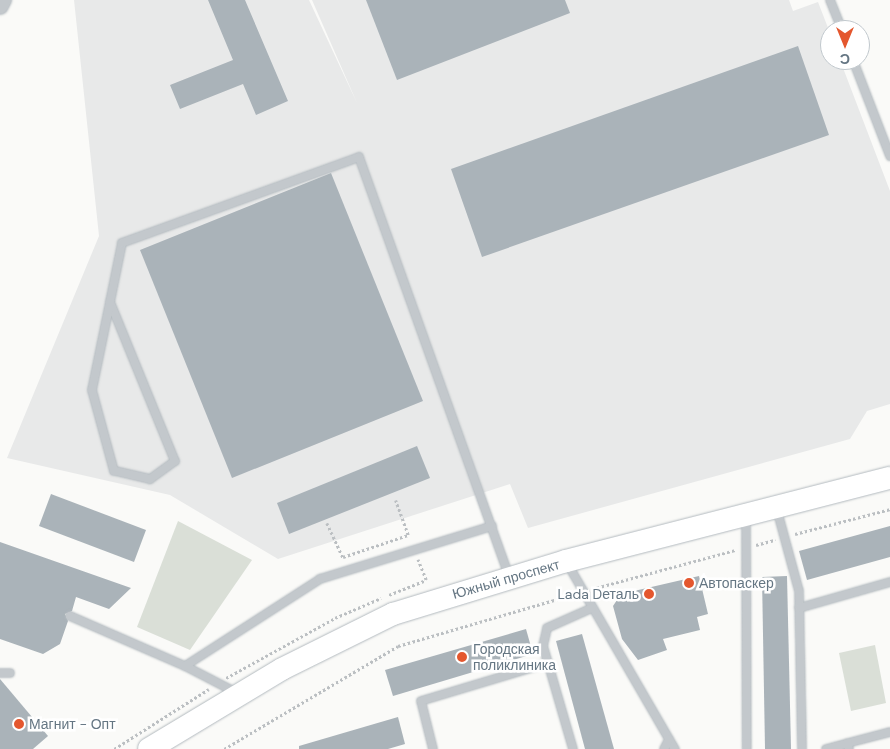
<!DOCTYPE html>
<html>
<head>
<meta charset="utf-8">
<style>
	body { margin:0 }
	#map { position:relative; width:890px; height:749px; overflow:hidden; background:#fafaf8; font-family:"DM Sans",sans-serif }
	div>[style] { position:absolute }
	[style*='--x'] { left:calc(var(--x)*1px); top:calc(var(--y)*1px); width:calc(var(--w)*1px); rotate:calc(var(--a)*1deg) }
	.built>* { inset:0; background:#e8e9e9 }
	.green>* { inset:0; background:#dadfd7 }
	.building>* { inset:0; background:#aab3b9 }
	.path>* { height:2.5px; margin-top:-1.25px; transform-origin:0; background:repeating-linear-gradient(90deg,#bbbfc2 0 2.5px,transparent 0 5px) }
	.roads { filter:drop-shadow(0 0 1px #b3babf) drop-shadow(0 0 1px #b3babf) }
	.service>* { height:8px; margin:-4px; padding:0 4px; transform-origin:4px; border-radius:4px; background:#c3c8cc }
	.minor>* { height:16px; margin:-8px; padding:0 8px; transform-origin:8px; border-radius:8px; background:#c3c8cc }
	.secondary>* { height:22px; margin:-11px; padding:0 11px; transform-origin:11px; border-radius:11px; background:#fff }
	.dots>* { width:14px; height:14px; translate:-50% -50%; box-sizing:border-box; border:2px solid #fff; border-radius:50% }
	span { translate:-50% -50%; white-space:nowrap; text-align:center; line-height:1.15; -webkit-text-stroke:5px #fff; paint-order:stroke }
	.street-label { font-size:14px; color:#657683 }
	.poi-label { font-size:14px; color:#657683 }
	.left { translate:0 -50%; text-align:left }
	.right { translate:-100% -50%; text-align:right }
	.north { position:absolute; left:820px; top:20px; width:50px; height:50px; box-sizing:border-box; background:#fff; border:1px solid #c1c8cd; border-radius:50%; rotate:180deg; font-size:14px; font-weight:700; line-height:20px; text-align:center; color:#657683 }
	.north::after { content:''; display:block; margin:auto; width:18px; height:22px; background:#e4572e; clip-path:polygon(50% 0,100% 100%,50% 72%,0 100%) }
</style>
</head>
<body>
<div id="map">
	<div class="built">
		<i style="clip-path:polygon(74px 0,309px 0,357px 103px,312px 0,789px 0,793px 11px,818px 2px,830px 33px,830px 60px,840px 60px,890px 191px,890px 404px,867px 411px,850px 439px,528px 528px,510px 484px,278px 559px,170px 495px,7px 458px,99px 236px)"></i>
	</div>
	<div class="green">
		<i style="clip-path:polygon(178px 521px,252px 560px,190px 650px,137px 627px)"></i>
		<i style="clip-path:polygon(875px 645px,886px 703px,851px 711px,839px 653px)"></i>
	</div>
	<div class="building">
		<i style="clip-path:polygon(208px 0,245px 0,288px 101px,256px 115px,243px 84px,180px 109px,170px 85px,233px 60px)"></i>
		<i style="clip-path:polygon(366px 0,565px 0,570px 13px,397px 80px)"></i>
		<i style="clip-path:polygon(798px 46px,829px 135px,482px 257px,451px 169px)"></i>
		<i style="clip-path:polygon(331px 173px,423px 401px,232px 478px,140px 250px)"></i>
		<i style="clip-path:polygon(417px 446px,430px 478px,289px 534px,277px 503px)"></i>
		<i style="clip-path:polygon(51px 494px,146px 530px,134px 562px,39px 526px)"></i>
		<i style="clip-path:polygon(890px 526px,890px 557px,807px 580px,799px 551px)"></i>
		<i style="clip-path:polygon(0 542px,131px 588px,109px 609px,76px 597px,72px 611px,65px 614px,68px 621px,60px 644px,43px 654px,0 639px)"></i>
		<i style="clip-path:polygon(699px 576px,708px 614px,697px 617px,700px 630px,663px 639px,667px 650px,638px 660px,622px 639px,613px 606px,621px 594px)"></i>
		<i style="clip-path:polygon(787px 576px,791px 749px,765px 749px,762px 577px)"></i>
		<i style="clip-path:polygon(526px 629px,533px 654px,393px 696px,385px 670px)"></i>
		<i style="clip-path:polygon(582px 634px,614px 749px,585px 749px,556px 641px)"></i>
		<i style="clip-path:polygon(0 679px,48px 736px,33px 749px,0 749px)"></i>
		<i style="clip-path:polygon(398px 717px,405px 744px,388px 749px,299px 749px,299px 746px)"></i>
	</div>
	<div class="path">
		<i style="--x:327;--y:523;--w:38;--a:65"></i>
		<i style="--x:343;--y:557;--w:69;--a:-18.7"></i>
		<i style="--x:408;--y:535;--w:37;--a:-110"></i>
		<i style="--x:795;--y:534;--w:98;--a:-14.7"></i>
		<i style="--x:756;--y:545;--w:20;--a:-15"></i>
		<i style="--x:592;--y:589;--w:149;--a:-15.2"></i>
		<i style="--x:389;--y:595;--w:40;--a:-22"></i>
		<i style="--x:426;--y:580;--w:22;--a:-112"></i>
		<i style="--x:226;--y:678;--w:124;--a:-28.8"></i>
		<i style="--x:335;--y:618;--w:50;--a:-23.5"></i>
		<i style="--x:114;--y:749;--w:112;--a:-32.3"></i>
		<i style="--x:224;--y:749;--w:202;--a:-30.6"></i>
		<i style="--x:398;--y:646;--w:184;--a:-16.4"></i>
	</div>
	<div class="roads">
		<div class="service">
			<i style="--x:830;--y:0;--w:32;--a:68"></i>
			<i style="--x:853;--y:60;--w:103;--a:68.9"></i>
			<i style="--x:110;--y:302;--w:172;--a:67.8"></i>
			<i style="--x:175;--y:461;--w:31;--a:144"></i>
			<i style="--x:150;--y:479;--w:37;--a:-167"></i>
			<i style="--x:114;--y:471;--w:84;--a:-105.2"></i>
			<i style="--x:92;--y:390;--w:90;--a:-78.4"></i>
			<i style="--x:110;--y:302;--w:60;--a:-78.5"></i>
			<i style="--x:122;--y:243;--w:252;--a:-19.9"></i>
			<i style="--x:359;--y:157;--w:444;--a:70.3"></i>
			<i style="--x:777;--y:510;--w:84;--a:74.8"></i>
			<i style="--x:799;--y:591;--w:158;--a:88.9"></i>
			<i style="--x:746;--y:518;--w:231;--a:89.8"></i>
			<i style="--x:567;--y:563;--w:215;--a:59.9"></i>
			<i style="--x:799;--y:608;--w:95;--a:-15.9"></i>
			<i style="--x:70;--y:616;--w:125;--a:23.5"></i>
			<i style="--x:185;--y:666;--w:59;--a:27.4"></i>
			<i style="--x:185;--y:666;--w:161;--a:-32.8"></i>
			<i style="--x:320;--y:579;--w:180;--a:-17.1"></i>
			<i style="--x:0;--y:673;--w:10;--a:0"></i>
			<i style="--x:848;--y:743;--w:43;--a:-14.7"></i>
			<i style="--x:433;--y:749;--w:49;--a:-104"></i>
			<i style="--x:421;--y:701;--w:133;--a:-16.7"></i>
			<i style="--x:573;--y:749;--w:107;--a:-106.2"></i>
			<i style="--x:543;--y:646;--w:18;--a:-77"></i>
			<i style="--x:547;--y:628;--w:49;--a:-24"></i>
			<i style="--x:664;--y:749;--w:11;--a:-63"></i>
			<i style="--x:826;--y:749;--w:23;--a:-15"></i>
			<i style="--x:848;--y:743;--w:6;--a:81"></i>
		</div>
		<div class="minor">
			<i style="--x:0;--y:6;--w:7;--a:-63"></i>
		</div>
		<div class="secondary">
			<i style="--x:149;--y:749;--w:155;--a:-31"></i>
			<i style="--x:282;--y:669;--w:124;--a:-26.4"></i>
			<i style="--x:393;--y:614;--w:181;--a:-17"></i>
			<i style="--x:566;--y:561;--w:334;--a:-14.4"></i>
		</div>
	</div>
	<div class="dots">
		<i style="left:689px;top:583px;background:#e4572e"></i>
		<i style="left:649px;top:594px;background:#e4572e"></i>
		<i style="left:462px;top:657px;background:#e4572e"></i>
		<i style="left:19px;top:724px;background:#e4572e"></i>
	</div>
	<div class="street-label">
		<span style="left:506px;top:579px;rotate:-16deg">Южный проспект</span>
	</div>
	<div class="poi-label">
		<span class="left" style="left:699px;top:583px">Автопаскер</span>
		<span class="right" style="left:639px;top:594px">Lada Dеталь</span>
		<span class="left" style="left:473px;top:657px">Городская<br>поликлиника</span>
		<span class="left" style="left:29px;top:724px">Магнит - Опт</span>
	</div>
	<div class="north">С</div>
</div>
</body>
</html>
